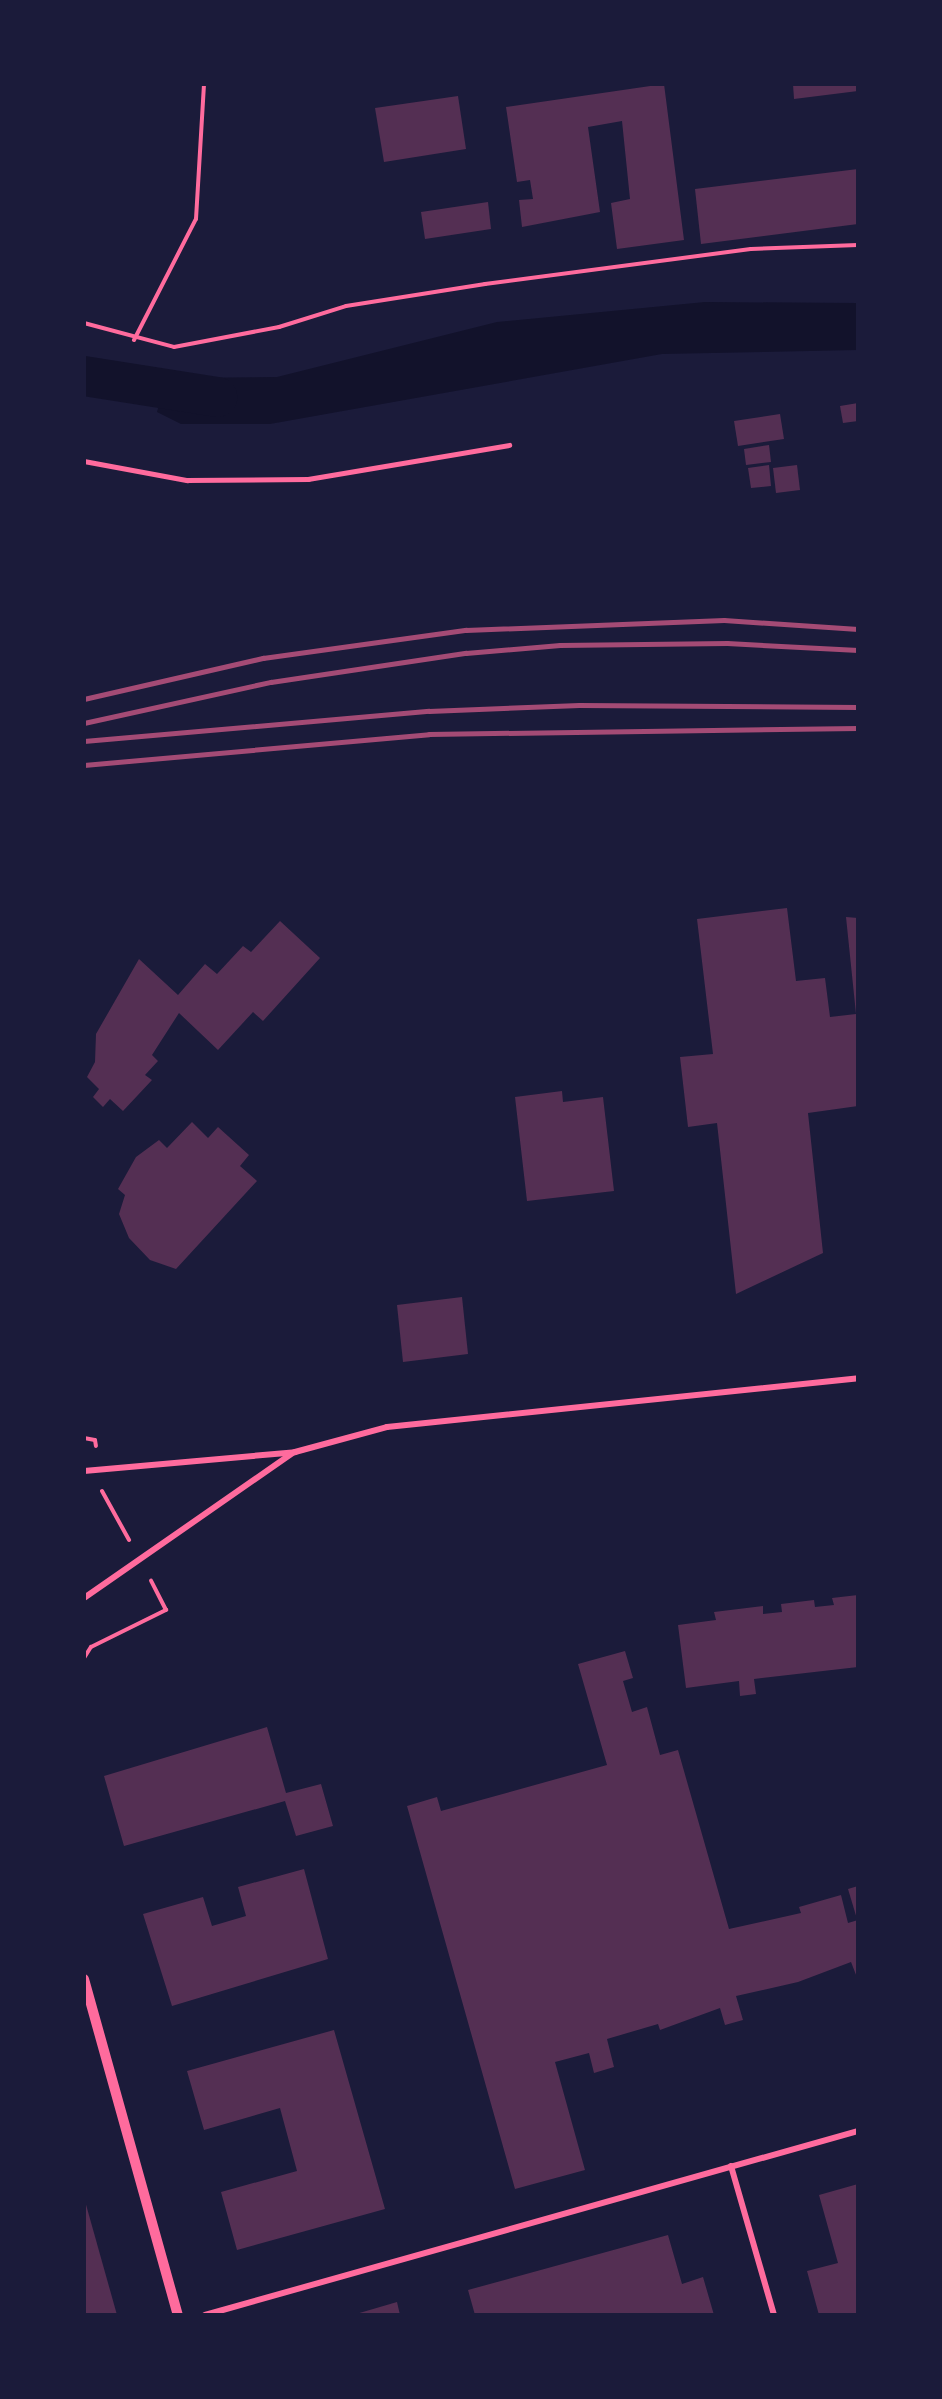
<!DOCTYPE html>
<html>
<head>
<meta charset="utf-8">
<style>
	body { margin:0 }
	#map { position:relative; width:942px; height:2399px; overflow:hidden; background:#1b1b3a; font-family:Arial,sans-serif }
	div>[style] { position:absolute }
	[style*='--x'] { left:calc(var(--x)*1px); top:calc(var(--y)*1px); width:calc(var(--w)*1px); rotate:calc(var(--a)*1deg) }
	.water>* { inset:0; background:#12122b }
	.canal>* { height:40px; margin:-20px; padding:0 20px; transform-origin:20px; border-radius:20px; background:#12122b }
	.building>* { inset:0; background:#542f53 }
	.path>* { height:4px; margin:-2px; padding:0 2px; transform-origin:2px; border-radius:2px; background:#ff6b9d }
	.service>* { height:4.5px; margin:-2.25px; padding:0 2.25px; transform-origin:2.25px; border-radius:2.25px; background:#ff6b9d }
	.minor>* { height:6px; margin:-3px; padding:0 3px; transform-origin:3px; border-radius:3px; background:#ff6b9d }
	.tertiary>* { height:10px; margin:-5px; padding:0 5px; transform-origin:5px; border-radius:5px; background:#ff6b9d }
	.rail>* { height:4.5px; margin:-2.25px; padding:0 2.25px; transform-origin:2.25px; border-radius:2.25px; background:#a44b75 }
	span { translate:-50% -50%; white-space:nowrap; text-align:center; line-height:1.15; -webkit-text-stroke:5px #1b1b3a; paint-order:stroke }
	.frame { position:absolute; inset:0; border:86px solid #1b1b3a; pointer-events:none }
</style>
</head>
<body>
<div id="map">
	<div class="water">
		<i style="clip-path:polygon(705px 302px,858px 303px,858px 350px,662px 354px,270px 424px,181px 424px,157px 412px,166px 378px,277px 377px,497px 322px)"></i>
	</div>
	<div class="canal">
		<i style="--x:84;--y:376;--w:135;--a:9"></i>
	</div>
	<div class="building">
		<i style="clip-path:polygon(664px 84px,684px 240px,617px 249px,611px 203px,630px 199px,622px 121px,588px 127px,600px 212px,522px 227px,519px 200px,533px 199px,530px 180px,517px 182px,506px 107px)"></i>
		<i style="clip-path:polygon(793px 84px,858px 84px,858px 91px,794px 99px)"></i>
		<i style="clip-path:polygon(458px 96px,466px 149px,384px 162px,375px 108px)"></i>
		<i style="clip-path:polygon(858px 169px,858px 224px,701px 244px,695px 189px)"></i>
		<i style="clip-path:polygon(488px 202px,491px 229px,425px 239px,421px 212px)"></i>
		<i style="clip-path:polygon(858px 403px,858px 421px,843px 423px,840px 406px)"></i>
		<i style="clip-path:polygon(780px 414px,784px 439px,738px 446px,734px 421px)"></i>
		<i style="clip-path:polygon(769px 445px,771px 462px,746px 465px,744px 449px)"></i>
		<i style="clip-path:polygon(769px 465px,771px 486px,751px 488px,748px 468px)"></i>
		<i style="clip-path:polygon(797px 465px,800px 490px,776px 493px,773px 468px)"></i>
		<i style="clip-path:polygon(787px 908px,796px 981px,825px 978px,830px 1017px,856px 1014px,846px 917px,858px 918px,858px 1106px,808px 1113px,823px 1253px,736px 1294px,717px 1123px,688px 1127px,680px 1057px,713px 1054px,697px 919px)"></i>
		<i style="clip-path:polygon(280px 921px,320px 958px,263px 1021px,253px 1012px,218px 1050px,179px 1013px,152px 1055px,158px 1061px,145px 1075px,152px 1080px,123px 1111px,110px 1099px,103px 1107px,93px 1097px,99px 1089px,87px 1077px,95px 1062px,96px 1034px,139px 959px,178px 995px,205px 964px,217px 974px,243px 946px,251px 952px)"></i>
		<i style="clip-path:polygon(562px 1091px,563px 1102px,603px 1097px,614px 1191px,527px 1201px,515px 1097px)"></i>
		<i style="clip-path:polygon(192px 1122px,208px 1138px,218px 1127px,249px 1155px,240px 1166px,257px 1181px,176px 1269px,150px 1260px,129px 1238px,119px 1214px,125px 1195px,118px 1189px,136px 1157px,159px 1140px,167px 1148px)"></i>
		<i style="clip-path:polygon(462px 1297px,468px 1354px,403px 1362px,397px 1305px)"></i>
		<i style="clip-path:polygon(858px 1595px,858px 1667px,754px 1679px,756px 1694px,740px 1696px,739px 1681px,686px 1688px,678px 1625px,716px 1620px,714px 1612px,763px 1606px,763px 1614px,782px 1612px,781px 1604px,814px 1600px,815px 1607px,834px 1605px,832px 1598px)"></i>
		<i style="clip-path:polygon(625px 1651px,633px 1678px,623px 1681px,632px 1712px,647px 1707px,660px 1755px,678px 1750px,729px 1929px,801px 1913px,799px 1907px,841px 1895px,848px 1923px,858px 1920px,858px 1980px,851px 1962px,798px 1982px,736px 1996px,743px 2020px,725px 2025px,720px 2008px,660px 2030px,658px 2024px,607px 2039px,614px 2067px,594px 2073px,589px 2053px,555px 2062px,585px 2170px,515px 2189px,407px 1806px,437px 1797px,441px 1811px,607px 1765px,578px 1664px)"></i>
		<i style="clip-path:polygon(267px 1727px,286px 1793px,321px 1784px,333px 1826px,296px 1836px,285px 1801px,124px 1846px,104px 1776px)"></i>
		<i style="clip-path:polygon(304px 1869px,328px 1959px,172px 2006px,143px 1914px,203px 1897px,212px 1926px,246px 1916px,238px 1887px)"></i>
		<i style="clip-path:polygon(858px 1886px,858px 1919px,857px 1919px,848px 1889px)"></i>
		<i style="clip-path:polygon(334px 2030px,385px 2209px,237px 2250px,221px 2192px,297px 2171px,280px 2108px,204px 2130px,187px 2071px)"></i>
		<i style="clip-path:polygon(858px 2184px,858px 2315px,819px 2315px,807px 2271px,838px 2263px,819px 2195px)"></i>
		<i style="clip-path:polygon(84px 2201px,85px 2201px,117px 2315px,84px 2315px)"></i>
		<i style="clip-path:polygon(668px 2235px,682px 2284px,703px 2277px,714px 2315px,475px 2315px,468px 2290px)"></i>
		<i style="clip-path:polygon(397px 2302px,400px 2315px,356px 2315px,356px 2314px)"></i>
	</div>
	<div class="path">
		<i style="--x:84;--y:323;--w:93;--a:14.9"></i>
		<i style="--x:174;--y:347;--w:107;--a:-10.8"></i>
		<i style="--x:279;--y:327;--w:70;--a:-17.4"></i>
		<i style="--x:346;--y:306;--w:141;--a:-9"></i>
		<i style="--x:485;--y:284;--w:268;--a:-7.5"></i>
		<i style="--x:751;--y:249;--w:107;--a:-2.1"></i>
		<i style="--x:134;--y:340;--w:136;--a:-62.9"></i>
		<i style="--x:196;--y:219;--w:135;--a:-86.6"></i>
		<i style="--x:84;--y:1438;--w:11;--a:10"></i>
		<i style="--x:95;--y:1440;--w:6;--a:81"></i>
		<i style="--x:102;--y:1491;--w:56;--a:61.1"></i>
		<i style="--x:84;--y:1658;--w:13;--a:-58"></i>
		<i style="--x:91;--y:1647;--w:84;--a:-26.3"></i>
		<i style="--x:166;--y:1610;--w:33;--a:-117"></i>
	</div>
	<div class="service">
		<i style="--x:84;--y:461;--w:105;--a:10.5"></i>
		<i style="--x:187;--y:480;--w:121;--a:-0.5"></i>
		<i style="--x:308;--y:479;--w:204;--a:-9.6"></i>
	</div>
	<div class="minor">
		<i style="--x:84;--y:1471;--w:212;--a:-5.1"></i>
		<i style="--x:295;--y:1452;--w:95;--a:-15.2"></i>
		<i style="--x:387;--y:1427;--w:474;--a:-5.9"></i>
		<i style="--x:84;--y:1598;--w:254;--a:-34.8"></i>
		<i style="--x:731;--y:2166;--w:155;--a:73.9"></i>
		<i style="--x:205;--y:2315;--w:678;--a:-15.74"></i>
	</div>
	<div class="tertiary">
		<i style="--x:84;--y:1979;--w:349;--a:74.4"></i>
	</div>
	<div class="rail">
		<i style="--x:84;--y:699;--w:184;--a:-12.9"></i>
		<i style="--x:263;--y:658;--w:205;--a:-7.9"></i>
		<i style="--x:466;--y:630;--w:258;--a:-2.2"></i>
		<i style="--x:724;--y:620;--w:134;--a:3.8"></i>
		<i style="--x:84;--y:723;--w:191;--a:-12.4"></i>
		<i style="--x:271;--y:682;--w:197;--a:-8.5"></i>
		<i style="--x:466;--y:653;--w:94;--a:-4.9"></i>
		<i style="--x:560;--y:645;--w:167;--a:-0.7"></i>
		<i style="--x:727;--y:643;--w:131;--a:3.1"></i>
		<i style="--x:84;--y:741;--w:346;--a:-5"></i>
		<i style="--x:429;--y:711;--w:150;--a:-2.3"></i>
		<i style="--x:579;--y:705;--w:279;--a:0.4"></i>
		<i style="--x:84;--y:765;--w:346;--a:-5.1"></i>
		<i style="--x:429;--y:734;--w:429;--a:-0.8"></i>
	</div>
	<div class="frame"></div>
</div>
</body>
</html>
